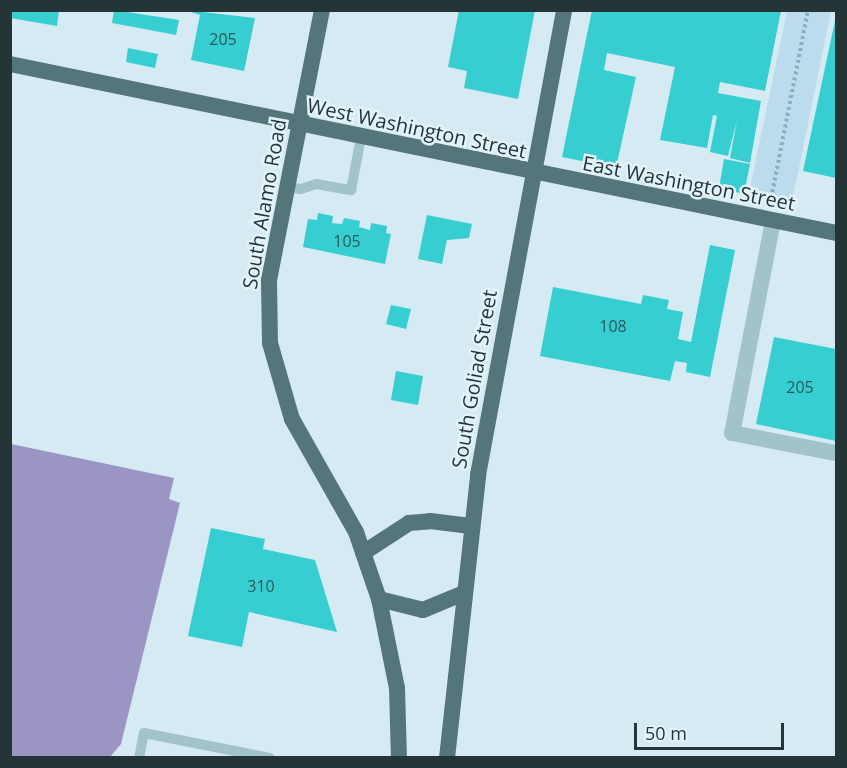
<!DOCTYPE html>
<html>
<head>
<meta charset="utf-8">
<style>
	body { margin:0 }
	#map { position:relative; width:847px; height:768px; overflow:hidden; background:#d6eaf3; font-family:"Open Sans",sans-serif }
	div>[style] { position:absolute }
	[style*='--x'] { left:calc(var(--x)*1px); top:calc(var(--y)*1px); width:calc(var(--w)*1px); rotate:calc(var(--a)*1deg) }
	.green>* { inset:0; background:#9b95c3 }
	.plaza>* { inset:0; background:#bcdced }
	.building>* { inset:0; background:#36ced1 }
	.path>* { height:4px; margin-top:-2px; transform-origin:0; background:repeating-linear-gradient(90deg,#8cafb8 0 3px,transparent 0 6px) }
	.service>* { height:10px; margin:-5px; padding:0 5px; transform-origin:5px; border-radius:5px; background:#a2c2cc }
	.minor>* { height:16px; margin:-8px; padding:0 8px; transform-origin:8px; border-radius:8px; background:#a2c2cc }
	.primary>* { height:16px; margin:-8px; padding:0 8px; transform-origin:8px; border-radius:8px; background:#547579 }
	span { translate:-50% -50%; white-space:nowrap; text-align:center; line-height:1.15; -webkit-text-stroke:5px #e3f3fb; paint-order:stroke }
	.number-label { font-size:16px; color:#295a5d }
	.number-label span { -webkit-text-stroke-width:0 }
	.street-label { font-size:20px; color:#253436 }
	.frame { position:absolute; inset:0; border:12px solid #253436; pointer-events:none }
	.scale { position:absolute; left:634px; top:723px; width:150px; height:27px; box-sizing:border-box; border:3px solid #253436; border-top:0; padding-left:8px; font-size:18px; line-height:21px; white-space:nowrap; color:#253436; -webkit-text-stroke:4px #e3f3fb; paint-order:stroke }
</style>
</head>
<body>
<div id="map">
	<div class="green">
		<i style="clip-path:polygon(11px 444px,174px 478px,169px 499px,180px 503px,121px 744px,110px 757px,11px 757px)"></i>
	</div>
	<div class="plaza">
		<i style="clip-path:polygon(787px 11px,831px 11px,792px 202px,749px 193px)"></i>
	</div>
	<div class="building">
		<i style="clip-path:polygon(10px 10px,59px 10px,57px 26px,10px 18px)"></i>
		<i style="clip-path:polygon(114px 10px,179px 20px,176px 35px,112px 23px)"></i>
		<i style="clip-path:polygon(185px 10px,255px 18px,244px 71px,191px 60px,200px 15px)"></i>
		<i style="clip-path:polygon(459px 10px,535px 10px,518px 99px,464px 88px,467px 71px,448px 67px)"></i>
		<i style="clip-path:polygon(592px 10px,781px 11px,765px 91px,720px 82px,718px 93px,761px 101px,750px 163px,730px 158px,737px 120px,728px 156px,710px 152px,717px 116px,713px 115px,707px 148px,660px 140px,675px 67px,607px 53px,604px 70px,636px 77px,616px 168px,562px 157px)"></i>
		<i style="clip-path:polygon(836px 16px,836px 178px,803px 171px)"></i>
		<i style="clip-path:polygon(128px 48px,158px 54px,155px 68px,126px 62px)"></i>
		<i style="clip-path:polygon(724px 159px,750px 164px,744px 194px,719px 188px)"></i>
		<i style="clip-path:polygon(318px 213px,333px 216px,332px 223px,342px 224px,344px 218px,360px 221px,359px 227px,370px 230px,371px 223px,387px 226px,386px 233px,391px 234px,385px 264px,303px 247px,308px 219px,317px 220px)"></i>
		<i style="clip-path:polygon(427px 215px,472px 224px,469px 238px,447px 240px,442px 264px,418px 259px)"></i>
		<i style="clip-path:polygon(710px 245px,735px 250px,710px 377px,686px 372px,687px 363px,675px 361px,670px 381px,540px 356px,553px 287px,641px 304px,643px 295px,669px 300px,667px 309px,683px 312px,678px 339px,691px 342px)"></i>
		<i style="clip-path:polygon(391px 305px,411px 309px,406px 329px,386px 324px)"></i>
		<i style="clip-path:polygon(774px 337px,836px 349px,836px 441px,756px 424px)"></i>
		<i style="clip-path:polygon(396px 371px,423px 376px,418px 405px,391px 400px)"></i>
		<i style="clip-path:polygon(211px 528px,265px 539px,263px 549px,315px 560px,337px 632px,249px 612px,242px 647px,188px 636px)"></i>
	</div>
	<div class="path">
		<i style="--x:770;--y:204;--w:198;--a:-78.9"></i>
	</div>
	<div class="service">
		<i style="--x:287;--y:187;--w:14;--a:8"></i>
		<i style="--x:301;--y:189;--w:16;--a:-18"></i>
		<i style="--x:316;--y:184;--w:36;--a:10"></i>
		<i style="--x:351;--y:190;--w:54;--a:-79.3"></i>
		<i style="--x:139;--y:758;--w:25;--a:-79"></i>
		<i style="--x:144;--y:733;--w:128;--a:11.2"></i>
	</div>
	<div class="minor">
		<i style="--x:773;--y:221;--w:216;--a:100.9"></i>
		<i style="--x:732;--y:433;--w:106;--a:10.9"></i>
	</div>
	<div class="primary">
		<i style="--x:322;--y:10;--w:276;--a:101.1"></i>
		<i style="--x:269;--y:281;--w:62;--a:89.1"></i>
		<i style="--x:270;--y:343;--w:79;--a:73.9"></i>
		<i style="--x:292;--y:419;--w:130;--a:60.5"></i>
		<i style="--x:356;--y:532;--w:71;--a:71.1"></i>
		<i style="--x:379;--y:599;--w:91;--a:78.6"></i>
		<i style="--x:397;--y:688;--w:70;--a:88.4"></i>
		<i style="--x:10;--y:64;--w:843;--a:11.56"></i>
		<i style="--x:363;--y:553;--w:55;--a:-33.1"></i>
		<i style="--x:409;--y:523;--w:21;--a:-5"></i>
		<i style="--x:430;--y:521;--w:41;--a:7"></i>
		<i style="--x:379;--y:599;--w:45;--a:14"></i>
		<i style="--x:423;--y:610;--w:44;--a:-22.5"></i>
		<i style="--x:447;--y:758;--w:285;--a:-83.7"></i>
		<i style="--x:478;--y:475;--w:473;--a:-79.5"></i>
	</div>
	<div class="number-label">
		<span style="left:223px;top:39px">205</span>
		<span style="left:347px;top:241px">105</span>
		<span style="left:613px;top:326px">108</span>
		<span style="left:800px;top:387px">205</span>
		<span style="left:261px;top:586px">310</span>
	</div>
	<div class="street-label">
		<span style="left:417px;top:128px;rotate:12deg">West Washington Street</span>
		<span style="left:689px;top:183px;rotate:11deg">East Washington Street</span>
		<span style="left:264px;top:204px;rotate:-80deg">South Alamo Road</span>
		<span style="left:474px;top:379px;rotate:-80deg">South Goliad Street</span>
	</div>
	<div class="frame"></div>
	<div class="scale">50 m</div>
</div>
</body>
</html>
